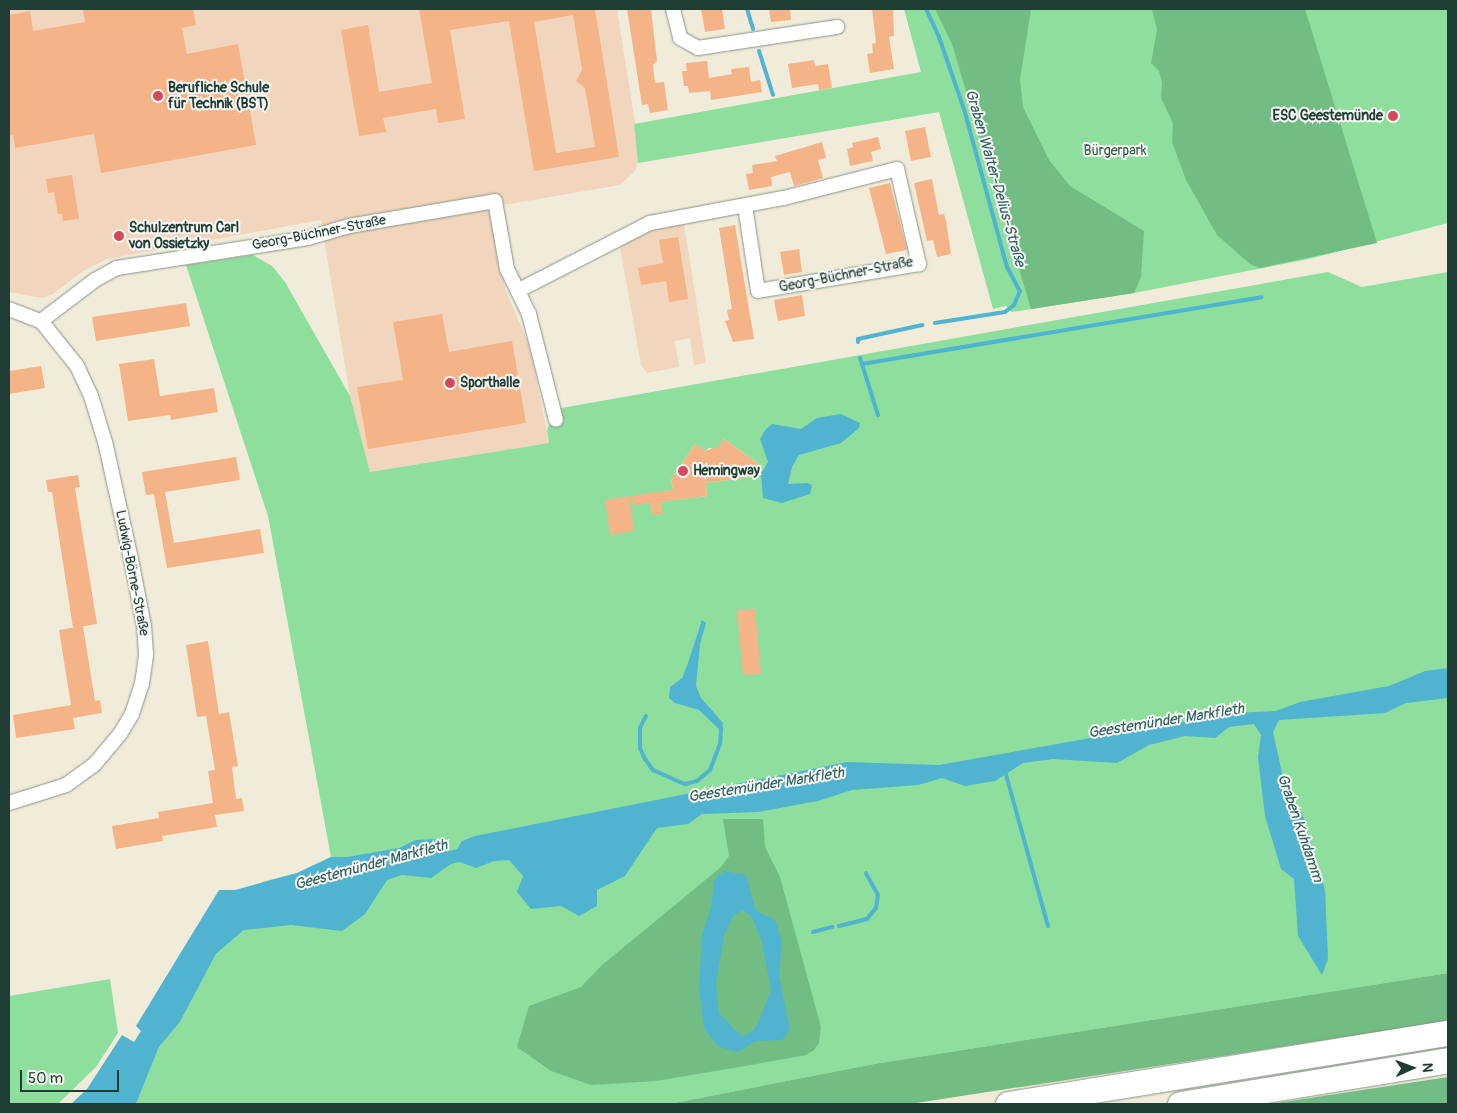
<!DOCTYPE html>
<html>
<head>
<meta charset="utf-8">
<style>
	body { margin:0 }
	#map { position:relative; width:1457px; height:1113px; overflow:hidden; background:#f1ecda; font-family:Pangolin,sans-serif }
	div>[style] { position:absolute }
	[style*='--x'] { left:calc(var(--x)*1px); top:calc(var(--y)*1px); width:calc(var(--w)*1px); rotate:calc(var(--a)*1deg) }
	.built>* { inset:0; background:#f1d5bd }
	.green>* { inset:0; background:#8ede9d }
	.forest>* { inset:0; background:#72bd84 }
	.water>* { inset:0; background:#50b3cf }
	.stream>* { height:4px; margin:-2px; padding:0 2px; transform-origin:2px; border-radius:2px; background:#50b3cf }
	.building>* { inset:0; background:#f4b487 }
	.roads { filter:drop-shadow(0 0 1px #889487) drop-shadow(0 0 1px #889487) }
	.minor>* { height:14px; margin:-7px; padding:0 7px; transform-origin:7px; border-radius:7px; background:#fff }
	.motorway>* { height:25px; margin:-12.5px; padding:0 12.5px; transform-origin:12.5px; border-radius:12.5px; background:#fff }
	.dots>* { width:14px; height:14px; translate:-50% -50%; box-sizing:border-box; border:2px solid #f6f6f2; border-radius:50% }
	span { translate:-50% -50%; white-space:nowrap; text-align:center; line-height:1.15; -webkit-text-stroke:4px #f6f6f2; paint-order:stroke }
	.poi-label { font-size:14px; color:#1f3d34; font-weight:700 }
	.left { translate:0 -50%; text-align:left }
	.right { translate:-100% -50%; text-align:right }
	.park-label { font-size:14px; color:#355d49 }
	.street-label { font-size:14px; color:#1f3d34 }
	.water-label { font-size:15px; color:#2e6062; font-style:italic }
	.frame { position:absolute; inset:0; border:10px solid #1f3d34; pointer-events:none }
	.north { position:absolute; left:1387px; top:1043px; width:50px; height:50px; -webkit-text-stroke:4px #f6f6f2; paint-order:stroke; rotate:88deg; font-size:14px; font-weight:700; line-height:20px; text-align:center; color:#1f3d34 }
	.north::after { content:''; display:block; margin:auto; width:18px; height:22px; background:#1f3d34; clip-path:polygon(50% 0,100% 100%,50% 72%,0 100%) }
	.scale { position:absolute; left:20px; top:1070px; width:99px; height:22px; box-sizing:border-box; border:2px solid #1f3d34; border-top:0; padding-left:6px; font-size:15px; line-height:18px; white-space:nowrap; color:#1f3d34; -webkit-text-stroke:4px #f6f6f2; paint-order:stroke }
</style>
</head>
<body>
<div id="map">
	<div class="built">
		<i style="clip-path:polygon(9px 9px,617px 9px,640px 154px,635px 171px,620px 185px,503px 205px,514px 262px,501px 265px,505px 289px,530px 347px,549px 443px,370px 472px,350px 396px,321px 220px,107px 259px,83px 271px,53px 294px,42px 298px,9px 292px)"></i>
		<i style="clip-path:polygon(684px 224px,706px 363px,694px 365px,690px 338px,675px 341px,679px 367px,647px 373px,641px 365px,620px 247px,654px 229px)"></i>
	</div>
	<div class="green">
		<i style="clip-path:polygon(904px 9px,1448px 9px,1448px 223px,1309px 259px,1134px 293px,1012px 312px,1006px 306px,993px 309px,939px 112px,638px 163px,634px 124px,921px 72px)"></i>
		<i style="clip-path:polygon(evenodd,253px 255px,272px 266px,285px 282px,350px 396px,370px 472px,549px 443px,547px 430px,556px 409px,1328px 272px,1362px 287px,1448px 272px,1448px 973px,874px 1064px,669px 1104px,136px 1104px,159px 1047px,180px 1022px,216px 954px,244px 930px,262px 882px,297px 873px,331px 857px,268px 516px,186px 265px,253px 255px,724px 439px,759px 464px,751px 477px,706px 483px,707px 496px,675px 500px,671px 480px,695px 444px,705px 451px,709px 448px,718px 449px,724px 439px)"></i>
		<i style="clip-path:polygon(110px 979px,118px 1033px,96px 1067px,59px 1103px,9px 1104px,9px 996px)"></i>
	</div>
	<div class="forest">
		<i style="clip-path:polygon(935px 9px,1031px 9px,1020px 80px,1023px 107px,1049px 160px,1070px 186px,1144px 231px,1141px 277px,1134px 293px,1031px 309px,952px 44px)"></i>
		<i style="clip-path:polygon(1152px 9px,1305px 9px,1377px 243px,1260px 268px,1250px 264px,1217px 235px,1186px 180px,1172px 142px,1173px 123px,1161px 98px,1162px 82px,1159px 71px,1151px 63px,1157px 30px)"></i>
		<i style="clip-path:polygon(723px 819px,763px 819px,765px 847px,780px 877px,821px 1027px,819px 1043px,814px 1050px,806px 1055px,751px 1065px,656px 1081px,591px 1085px,551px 1071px,517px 1047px,529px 1006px,581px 987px,601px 966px,721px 867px,729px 856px)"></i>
		<i style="clip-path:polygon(1448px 973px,1448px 1021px,910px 1104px,669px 1104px,874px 1064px)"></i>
		<i style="clip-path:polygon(1448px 1077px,1448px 1104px,1270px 1104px)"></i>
	</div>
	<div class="water">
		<i style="clip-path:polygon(841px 414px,860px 423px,859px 428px,841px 443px,799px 455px,792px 467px,788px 484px,807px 483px,812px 485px,810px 494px,782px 503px,763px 498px,761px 474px,768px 462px,760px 439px,766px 429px,772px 424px,801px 429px,817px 418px)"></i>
		<i style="clip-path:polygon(702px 620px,706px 623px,700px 644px,696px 686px,701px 698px,723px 723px,721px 731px,699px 710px,675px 703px,669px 698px,670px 687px,682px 678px,687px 666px)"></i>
		<i style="clip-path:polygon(1448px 668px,1448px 698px,1406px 703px,1385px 713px,1279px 720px,1273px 732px,1283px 777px,1303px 816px,1325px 890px,1328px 959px,1322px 975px,1298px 936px,1294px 879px,1281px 869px,1265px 816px,1258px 757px,1261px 735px,1254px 724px,1229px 727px,1215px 738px,1185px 736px,1149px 745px,1117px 763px,1053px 759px,1023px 763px,995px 781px,965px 786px,942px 778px,918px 785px,852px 790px,818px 801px,758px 812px,702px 814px,688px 824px,657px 828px,625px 876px,597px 890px,597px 906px,579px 916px,561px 906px,531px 909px,517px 892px,523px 876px,509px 860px,494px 861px,476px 868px,460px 862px,451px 864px,431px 878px,402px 875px,387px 880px,365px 914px,342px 931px,291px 925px,244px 930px,216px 954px,180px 1022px,159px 1047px,136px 1104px,71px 1104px,87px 1089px,122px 1035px,134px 1042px,141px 1031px,136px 1026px,219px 890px,235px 890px,297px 873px,331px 857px,347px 857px,399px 848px,416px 840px,435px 839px,444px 842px,449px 851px,457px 849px,462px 841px,475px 836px,847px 762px,939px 765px,1232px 713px,1276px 711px,1300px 702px,1389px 686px,1425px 671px)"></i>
		<i style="clip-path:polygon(evenodd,724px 871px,746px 875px,756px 911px,775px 920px,782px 941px,779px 976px,790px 1030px,782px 1040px,756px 1041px,738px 1052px,719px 1047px,704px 1029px,699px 988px,702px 935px,711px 908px,714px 880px,724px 871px,742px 910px,752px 917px,762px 942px,771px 990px,758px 1023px,753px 1031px,742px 1037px,719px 1013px,716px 984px,724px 935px,733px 916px,742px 910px)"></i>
	</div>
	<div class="stream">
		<i style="--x:747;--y:9;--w:21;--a:73"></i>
		<i style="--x:926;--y:9;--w:31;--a:65"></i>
		<i style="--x:939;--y:37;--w:76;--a:70.9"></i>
		<i style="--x:964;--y:109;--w:164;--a:74.8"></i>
		<i style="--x:1007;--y:267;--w:27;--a:62"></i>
		<i style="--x:1020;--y:291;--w:15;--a:113"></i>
		<i style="--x:1014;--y:305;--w:11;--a:142"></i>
		<i style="--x:1005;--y:312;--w:71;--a:171.1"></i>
		<i style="--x:759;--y:51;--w:46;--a:72.3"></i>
		<i style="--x:858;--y:342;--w:3;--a:-90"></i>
		<i style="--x:858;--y:339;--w:66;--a:-12.2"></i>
		<i style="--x:860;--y:358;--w:60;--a:72.5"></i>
		<i style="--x:862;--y:364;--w:405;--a:-9.5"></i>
		<i style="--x:646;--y:716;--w:13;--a:117"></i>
		<i style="--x:640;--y:728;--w:20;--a:90"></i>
		<i style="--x:640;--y:748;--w:12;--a:66"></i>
		<i style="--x:645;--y:759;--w:14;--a:54"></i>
		<i style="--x:653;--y:770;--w:35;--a:24"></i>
		<i style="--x:685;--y:784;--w:12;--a:-14"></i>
		<i style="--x:697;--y:781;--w:17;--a:-40"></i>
		<i style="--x:710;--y:770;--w:28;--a:-69"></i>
		<i style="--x:720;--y:744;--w:16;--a:-86"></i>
		<i style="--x:1005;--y:771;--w:161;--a:74.5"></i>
		<i style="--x:839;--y:926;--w:29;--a:-14"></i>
		<i style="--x:867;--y:919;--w:14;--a:-51"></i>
		<i style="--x:876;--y:908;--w:13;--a:-81"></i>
		<i style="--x:878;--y:895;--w:25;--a:-119"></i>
		<i style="--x:813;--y:932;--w:20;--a:-15"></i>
	</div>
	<div class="building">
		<i style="clip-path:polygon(83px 9px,193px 9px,196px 25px,182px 28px,187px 54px,238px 44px,256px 145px,101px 173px,94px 134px,15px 148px,13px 135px,9px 136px,9px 15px,30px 11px,33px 31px,85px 22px)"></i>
		<i style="clip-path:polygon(evenodd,419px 9px,595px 9px,619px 157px,534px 171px,509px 21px,450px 30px,465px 119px,438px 123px,436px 109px,383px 118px,386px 132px,359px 136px,341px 30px,368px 25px,379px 92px,432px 83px,419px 9px,573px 15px,582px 70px,576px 81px,585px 88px,595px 147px,556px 153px,534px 22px,573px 15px)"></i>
		<i style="clip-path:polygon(627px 9px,651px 9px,657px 61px,653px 65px,655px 83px,664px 82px,668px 110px,650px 113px,648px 104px,642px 105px)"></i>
		<i style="clip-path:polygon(701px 9px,722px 9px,725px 29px,705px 32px)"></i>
		<i style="clip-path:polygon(769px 9px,790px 9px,791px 20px,771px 22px)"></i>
		<i style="clip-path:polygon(872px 9px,893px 9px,894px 36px,889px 37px,894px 69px,870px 73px,867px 54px,873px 53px,872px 44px,876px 43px)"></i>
		<i style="clip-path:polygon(814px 60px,815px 66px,828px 64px,832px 88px,819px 90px,818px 84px,792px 88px,788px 64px)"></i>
		<i style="clip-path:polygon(707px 61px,709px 78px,732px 74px,731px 69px,749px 67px,751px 82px,760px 80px,762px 92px,711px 100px,710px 91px,689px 93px,688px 86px,684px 86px,682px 71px,687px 71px,686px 63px)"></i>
		<i style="clip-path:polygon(925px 127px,931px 157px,911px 161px,905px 131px)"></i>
		<i style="clip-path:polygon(878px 137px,881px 149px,871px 152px,873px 161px,850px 166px,847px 149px,853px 147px,852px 143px)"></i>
		<i style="clip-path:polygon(822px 142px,826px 158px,818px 160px,823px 178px,794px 186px,790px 172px,771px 177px,772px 186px,749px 190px,746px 174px,753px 173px,752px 165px,777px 161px,775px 156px)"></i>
		<i style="clip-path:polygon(72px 175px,79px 219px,63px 221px,62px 214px,58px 214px,54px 192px,48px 193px,46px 179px)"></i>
		<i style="clip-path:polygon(932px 179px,939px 215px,944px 214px,946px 221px,951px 254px,937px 257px,933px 240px,927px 241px,914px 183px)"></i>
		<i style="clip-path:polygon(890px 183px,907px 250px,886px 254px,869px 188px)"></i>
		<i style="clip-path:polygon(735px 225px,754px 339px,733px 342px,725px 321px,729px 320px,727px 310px,732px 309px,719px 228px)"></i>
		<i style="clip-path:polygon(678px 237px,688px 299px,669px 302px,666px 281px,641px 285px,638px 268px,663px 263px,659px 240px)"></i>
		<i style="clip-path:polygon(799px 249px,802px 272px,784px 275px,780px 252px)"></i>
		<i style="clip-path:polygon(802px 295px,805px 316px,778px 321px,774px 300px)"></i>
		<i style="clip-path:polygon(186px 303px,190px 326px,96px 341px,92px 317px)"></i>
		<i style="clip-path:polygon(442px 314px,449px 352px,512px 341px,526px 423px,368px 449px,357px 387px,403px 380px,393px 322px)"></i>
		<i style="clip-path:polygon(154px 359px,160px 396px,214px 388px,218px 412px,171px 420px,170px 415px,128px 421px,119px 364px)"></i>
		<i style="clip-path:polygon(41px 366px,45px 388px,9px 394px,9px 371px)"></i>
		<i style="clip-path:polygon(724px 439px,759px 464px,751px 477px,706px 483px,707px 496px,661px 502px,663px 514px,652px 515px,650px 503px,632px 505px,630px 496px,673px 490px,671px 480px,695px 444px,705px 451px,719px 446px)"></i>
		<i style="clip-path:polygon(236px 457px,240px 480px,165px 492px,174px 543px,260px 529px,264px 553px,167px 568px,154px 494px,146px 495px,142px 472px)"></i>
		<i style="clip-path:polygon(78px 475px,80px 487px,75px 488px,97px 624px,73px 628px,52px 492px,48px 492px,46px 480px)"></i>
		<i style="clip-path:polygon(629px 496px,634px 531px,610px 535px,605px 500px)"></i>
		<i style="clip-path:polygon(755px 609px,761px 674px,743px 675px,737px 610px)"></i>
		<i style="clip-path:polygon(83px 626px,95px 701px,100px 700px,102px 713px,73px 718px,75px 729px,16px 738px,13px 715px,71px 705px,59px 630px)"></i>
		<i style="clip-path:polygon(208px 641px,219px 714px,229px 712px,238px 766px,232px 767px,236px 799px,242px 798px,244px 811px,215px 815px,217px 827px,162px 836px,163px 841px,116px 849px,112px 826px,159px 818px,158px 812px,213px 803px,208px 771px,215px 770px,206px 716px,197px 717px,186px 645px)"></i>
	</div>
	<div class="roads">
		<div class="minor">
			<i style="--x:673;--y:9;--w:30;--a:76"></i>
			<i style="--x:680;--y:38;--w:21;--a:29"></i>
			<i style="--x:698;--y:48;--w:141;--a:-8.6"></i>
			<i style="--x:519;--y:290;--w:147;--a:-27.1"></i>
			<i style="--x:650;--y:223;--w:136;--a:-10.6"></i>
			<i style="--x:784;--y:198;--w:117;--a:-14.4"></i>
			<i style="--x:897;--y:169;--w:98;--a:77"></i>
			<i style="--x:919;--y:264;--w:163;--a:170.5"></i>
			<i style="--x:758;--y:291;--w:86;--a:-98.7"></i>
			<i style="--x:9;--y:309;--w:34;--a:21"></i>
			<i style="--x:41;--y:321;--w:68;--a:-37.2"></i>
			<i style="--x:95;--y:280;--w:25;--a:-29"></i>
			<i style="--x:117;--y:268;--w:193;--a:-8.9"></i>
			<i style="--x:308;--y:238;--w:43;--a:-16.3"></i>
			<i style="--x:349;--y:226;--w:148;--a:-9.7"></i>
			<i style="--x:495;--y:201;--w:69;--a:80"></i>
			<i style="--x:507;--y:269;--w:50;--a:63.9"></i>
			<i style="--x:529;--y:314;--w:109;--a:75.7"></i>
			<i style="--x:9;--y:803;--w:60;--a:-17.5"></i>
			<i style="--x:66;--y:785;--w:34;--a:-36"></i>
			<i style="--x:94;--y:765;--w:40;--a:-50"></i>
			<i style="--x:120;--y:734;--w:23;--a:-59"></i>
			<i style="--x:132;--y:714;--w:32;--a:-72"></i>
			<i style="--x:142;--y:684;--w:30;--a:-82"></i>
			<i style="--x:146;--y:654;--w:28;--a:-94"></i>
			<i style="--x:144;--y:626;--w:68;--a:-101"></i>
			<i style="--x:131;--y:559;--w:120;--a:-102.5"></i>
			<i style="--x:105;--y:442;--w:48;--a:-106.9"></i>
			<i style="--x:91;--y:396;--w:33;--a:-115"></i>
			<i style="--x:77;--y:366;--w:58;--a:-128.7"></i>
		</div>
		<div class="motorway">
			<i style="--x:1008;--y:1104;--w:446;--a:-9.2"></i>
			<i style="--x:1180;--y:1104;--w:272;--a:-9.3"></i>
		</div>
	</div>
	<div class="dots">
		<i style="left:158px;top:96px;background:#d1495b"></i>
		<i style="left:1393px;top:116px;background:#d1495b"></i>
		<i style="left:119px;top:236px;background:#d1495b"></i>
		<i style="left:450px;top:383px;background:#d1495b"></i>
		<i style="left:683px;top:471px;background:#d1495b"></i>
	</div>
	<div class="poi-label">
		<span class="left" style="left:168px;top:96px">Berufliche Schule<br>für Technik (BST)</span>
		<span class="right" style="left:1383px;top:116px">ESC Geestemünde</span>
		<span class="left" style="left:129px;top:236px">Schulzentrum Carl<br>von Ossietzky</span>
		<span class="left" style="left:460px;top:383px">Sporthalle</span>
		<span class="left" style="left:693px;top:471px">Hemingway</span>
	</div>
	<div class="park-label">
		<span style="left:1115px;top:151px">Bürgerpark</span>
	</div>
	<div class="street-label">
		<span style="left:319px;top:233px;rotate:-11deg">Georg-Büchner-Straße</span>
		<span style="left:846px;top:275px;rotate:-11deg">Georg-Büchner-Straße</span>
		<span style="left:132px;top:573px;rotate:79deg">Ludwig-Börne-Straße</span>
	</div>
	<div class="water-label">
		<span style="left:995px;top:178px;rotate:74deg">Graben Walter-Delius-Straße</span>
		<span style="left:1166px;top:721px;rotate:-9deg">Geestemünder Markfleth</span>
		<span style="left:766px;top:785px;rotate:-9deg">Geestemünder Markfleth</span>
		<span style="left:1300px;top:828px;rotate:71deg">Graben Kuhdamm</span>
		<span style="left:371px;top:865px;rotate:-15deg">Geestemünder Markfleth</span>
	</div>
	<div class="frame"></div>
	<div class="north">N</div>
	<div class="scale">50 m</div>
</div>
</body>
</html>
